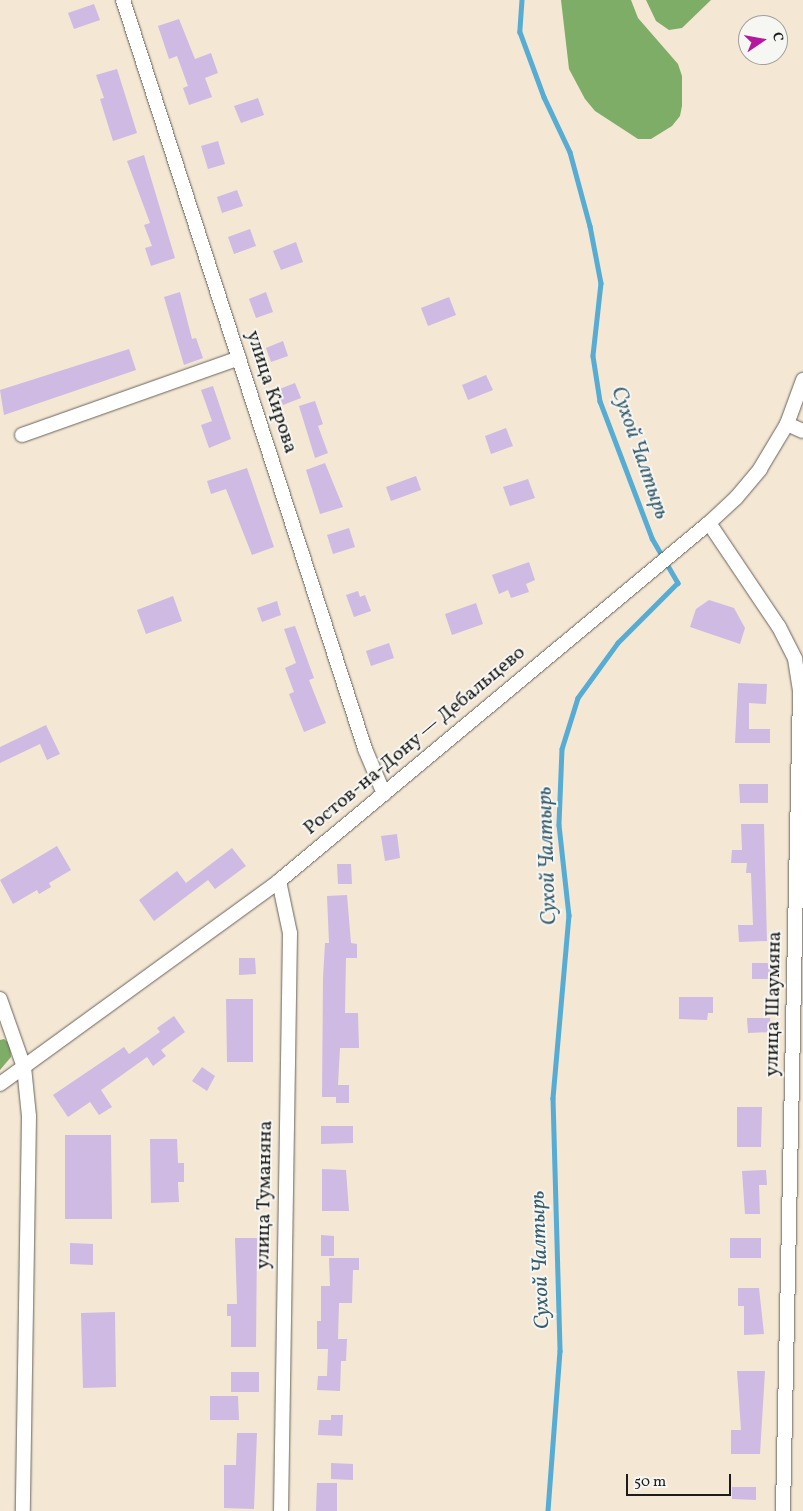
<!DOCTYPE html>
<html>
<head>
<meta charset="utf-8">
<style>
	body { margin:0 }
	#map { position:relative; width:803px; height:1511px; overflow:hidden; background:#f4e7d4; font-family:Vollkorn,serif }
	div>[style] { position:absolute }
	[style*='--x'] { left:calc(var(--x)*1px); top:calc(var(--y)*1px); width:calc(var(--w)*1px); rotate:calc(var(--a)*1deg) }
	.forest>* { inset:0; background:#7ead67 }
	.stream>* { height:4.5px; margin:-2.25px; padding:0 2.25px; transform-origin:2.25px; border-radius:2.25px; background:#56acd3 }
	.building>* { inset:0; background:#cebae3 }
	.roads { filter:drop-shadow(0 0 1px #68635c) drop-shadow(0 0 1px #68635c) }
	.minor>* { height:14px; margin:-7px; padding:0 7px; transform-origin:7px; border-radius:7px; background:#fff }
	span { translate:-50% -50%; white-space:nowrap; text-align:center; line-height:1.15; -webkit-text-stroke:4px #f6f6f2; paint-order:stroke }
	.street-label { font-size:20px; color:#1c1c1c }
	.water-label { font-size:21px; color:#365d6e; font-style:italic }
	.north { position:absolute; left:738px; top:15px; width:50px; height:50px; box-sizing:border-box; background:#f6f6f2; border:1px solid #9f9f9c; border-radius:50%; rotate:78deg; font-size:14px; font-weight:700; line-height:20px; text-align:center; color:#1c1c1c }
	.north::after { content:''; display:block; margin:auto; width:18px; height:22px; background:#b5179e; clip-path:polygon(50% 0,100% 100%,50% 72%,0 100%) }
	.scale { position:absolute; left:626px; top:1474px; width:105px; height:22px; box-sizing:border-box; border:2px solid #1c1c1c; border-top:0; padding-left:6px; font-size:15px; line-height:18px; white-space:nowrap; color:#1c1c1c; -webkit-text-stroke:4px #f6f6f2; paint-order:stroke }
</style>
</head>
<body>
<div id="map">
	<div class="forest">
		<i style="clip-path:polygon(561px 0,631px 0,638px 18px,678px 64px,682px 76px,682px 106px,680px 116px,672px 126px,651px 139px,638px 139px,595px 111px,585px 99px,569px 69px)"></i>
		<i style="clip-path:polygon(646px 0,711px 0,682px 28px,669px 30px,656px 21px)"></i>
		<i style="clip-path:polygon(4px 1039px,10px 1044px,11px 1057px,0 1070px,0 1040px)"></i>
	</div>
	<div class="stream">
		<i style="--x:522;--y:0;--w:32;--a:94"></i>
		<i style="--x:520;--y:32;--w:69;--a:69.7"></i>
		<i style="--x:544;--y:97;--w:61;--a:64.7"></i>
		<i style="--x:570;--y:152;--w:77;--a:74.9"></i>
		<i style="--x:590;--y:226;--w:58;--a:79.1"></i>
		<i style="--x:601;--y:283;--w:73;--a:96.3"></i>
		<i style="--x:593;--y:356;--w:46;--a:81.2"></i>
		<i style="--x:600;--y:401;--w:147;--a:69.2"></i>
		<i style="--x:652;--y:538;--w:52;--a:60"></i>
		<i style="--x:678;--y:583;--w:85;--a:135"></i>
		<i style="--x:618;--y:643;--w:68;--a:126"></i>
		<i style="--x:578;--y:698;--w:53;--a:107.4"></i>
		<i style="--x:562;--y:749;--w:76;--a:92.3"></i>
		<i style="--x:559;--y:825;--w:91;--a:83.7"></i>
		<i style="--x:569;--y:915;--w:184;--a:95"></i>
		<i style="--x:553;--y:1098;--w:253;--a:88.4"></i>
		<i style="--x:560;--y:1351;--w:160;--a:94.3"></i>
	</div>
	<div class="building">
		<i style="clip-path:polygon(94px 4px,100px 20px,74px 29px,68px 13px)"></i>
		<i style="clip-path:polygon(179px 19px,195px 59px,211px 53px,218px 73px,205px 78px,212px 97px,189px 105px,183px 88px,188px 86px,177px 56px,169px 59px,158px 26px)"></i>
		<i style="clip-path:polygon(117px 69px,137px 133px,113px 141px,100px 99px,104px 98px,96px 75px)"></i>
		<i style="clip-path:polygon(258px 98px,264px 115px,241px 123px,234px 106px)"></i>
		<i style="clip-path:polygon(218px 141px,225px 164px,208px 169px,201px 146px)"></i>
		<i style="clip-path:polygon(144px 155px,175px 258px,151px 266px,145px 248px,152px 246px,144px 225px,150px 223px,127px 161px)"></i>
		<i style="clip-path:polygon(237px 190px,243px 206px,222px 213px,217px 197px)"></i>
		<i style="clip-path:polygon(250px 229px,256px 246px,234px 254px,228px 237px)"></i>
		<i style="clip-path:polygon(296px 242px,303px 262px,281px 270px,273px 251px)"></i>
		<i style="clip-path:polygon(180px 292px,192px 339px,196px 338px,203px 358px,184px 365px,164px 297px)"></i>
		<i style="clip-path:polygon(266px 292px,273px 312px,256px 318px,249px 299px)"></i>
		<i style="clip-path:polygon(449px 297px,456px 315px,428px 326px,421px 308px)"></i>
		<i style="clip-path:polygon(283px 341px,288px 356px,271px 362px,266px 348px)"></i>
		<i style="clip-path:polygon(129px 349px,136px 370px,4px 415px,0 390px)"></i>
		<i style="clip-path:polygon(486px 375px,493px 390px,468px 400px,462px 385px)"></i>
		<i style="clip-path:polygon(295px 383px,301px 398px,283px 405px,277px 390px)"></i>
		<i style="clip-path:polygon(213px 386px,231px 439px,209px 448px,201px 425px,212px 421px,201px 390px)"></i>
		<i style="clip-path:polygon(315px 401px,323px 424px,318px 426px,328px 453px,315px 458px,299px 406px)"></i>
		<i style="clip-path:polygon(506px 428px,513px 446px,491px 454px,485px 436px)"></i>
		<i style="clip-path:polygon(325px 463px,343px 507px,320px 514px,306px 470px)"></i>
		<i style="clip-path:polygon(247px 468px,274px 547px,252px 555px,226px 489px,211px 494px,207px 481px)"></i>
		<i style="clip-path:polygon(416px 476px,421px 490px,391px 501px,386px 487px)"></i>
		<i style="clip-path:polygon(528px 479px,535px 498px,510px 506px,503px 487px)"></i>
		<i style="clip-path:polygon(349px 528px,355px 547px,333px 554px,327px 535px)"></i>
		<i style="clip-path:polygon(529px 562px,535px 580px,526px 584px,529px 592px,511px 598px,508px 590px,499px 594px,492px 575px)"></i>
		<i style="clip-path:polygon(358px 591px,360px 597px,365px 595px,371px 611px,354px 617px,346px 595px)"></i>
		<i style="clip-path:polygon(173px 596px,182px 621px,146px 634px,137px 610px)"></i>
		<i style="clip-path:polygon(709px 600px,734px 608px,745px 628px,740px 644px,690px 627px,696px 609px)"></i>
		<i style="clip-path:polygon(277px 601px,281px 615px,262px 622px,257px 608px)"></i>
		<i style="clip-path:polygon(476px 603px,483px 624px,452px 635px,445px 614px)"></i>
		<i style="clip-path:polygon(295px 626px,314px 678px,309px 680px,326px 723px,304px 732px,289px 694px,294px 692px,285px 668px,296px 663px,284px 629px)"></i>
		<i style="clip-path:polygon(389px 643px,394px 658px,371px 666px,366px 651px)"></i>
		<i style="clip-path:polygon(738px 683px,767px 684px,766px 704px,749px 703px,749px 729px,770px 729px,770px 743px,735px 743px)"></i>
		<i style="clip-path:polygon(46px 725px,60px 754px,47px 760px,40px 744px,0 763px,0 747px)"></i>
		<i style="clip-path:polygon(739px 784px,768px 784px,768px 803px,740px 803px)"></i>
		<i style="clip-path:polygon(741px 824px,764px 824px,767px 941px,739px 942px,738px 925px,753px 925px,751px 873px,746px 873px,747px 863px,731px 863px,732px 850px,742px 850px)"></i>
		<i style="clip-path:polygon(397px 834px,400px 858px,385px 861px,381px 836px)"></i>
		<i style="clip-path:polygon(57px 846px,71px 870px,49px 883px,51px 887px,39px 894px,37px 890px,13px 904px,0 880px)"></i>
		<i style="clip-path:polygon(232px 848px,246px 866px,215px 889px,208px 880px,154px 921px,139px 900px,177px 871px,186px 883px)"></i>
		<i style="clip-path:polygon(337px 864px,351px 864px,352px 884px,338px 884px)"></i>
		<i style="clip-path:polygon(347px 895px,351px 943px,357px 944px,357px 958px,346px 958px,345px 1013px,358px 1013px,359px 1048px,340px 1048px,338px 1085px,349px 1085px,349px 1103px,336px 1103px,336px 1097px,322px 1097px,323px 978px,325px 943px,329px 943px,327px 896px)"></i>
		<i style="clip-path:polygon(239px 958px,255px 958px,256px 974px,239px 975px)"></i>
		<i style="clip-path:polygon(752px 963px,771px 963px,771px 979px,752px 979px)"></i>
		<i style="clip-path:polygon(679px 997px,713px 997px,713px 1013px,708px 1013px,707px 1020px,679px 1019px)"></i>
		<i style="clip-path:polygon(226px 999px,253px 999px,253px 1062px,227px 1062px)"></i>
		<i style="clip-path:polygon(174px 1016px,185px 1032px,161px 1050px,166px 1056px,153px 1066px,147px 1057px,101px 1090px,112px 1107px,99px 1115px,90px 1102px,68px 1117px,53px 1095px,124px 1047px,129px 1054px,160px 1032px,157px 1028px)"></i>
		<i style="clip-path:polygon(747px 1018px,770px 1018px,771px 1032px,748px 1033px)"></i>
		<i style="clip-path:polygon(202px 1067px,215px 1076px,207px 1091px,192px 1081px)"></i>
		<i style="clip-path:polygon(737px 1107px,762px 1107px,761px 1147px,737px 1147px)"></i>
		<i style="clip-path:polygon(321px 1126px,353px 1126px,353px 1143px,321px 1144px)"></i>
		<i style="clip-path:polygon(65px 1135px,111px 1135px,112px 1219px,65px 1219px)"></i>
		<i style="clip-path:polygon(150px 1139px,177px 1139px,178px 1163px,184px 1163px,184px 1182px,178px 1182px,179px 1202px,151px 1203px)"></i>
		<i style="clip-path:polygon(322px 1169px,346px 1170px,349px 1211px,322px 1211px)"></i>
		<i style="clip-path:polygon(766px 1170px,767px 1185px,759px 1185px,760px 1214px,745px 1214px,742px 1171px)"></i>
		<i style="clip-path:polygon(321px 1235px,334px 1236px,334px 1256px,321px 1256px)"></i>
		<i style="clip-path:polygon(235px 1238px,257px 1238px,256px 1347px,231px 1347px,231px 1316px,227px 1316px,227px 1304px,237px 1304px)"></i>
		<i style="clip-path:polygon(730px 1238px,761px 1238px,761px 1258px,730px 1258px)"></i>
		<i style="clip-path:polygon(70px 1243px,93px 1244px,93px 1265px,70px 1264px)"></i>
		<i style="clip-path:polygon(329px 1258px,359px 1258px,359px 1270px,353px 1270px,352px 1303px,339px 1303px,338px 1339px,347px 1339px,346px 1361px,341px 1361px,340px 1391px,317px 1390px,318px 1376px,327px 1376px,328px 1349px,317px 1349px,317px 1321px,321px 1321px,321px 1286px,330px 1286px)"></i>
		<i style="clip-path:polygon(738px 1288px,759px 1288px,764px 1334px,744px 1335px,744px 1306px,738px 1306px)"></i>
		<i style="clip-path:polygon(115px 1312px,116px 1387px,83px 1388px,81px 1313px)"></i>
		<i style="clip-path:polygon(737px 1371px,765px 1371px,760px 1454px,731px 1454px,731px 1430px,741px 1430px)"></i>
		<i style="clip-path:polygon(231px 1372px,259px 1372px,259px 1392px,231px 1392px)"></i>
		<i style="clip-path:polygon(210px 1396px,238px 1396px,239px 1420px,210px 1420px)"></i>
		<i style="clip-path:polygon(331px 1415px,343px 1415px,342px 1436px,318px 1435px,319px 1420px,331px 1420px)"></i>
		<i style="clip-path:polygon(237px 1433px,257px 1433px,254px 1509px,224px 1508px,224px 1465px,236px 1465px)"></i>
		<i style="clip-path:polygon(331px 1463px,353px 1464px,353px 1480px,331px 1479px)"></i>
		<i style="clip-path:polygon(317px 1483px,337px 1483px,337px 1511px,316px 1511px)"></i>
		<i style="clip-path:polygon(732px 1487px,756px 1487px,756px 1500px,732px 1499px)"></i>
	</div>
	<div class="roads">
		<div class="minor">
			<i style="--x:123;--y:0;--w:787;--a:72.09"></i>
			<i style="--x:365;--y:749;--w:49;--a:67.1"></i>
			<i style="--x:787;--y:424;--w:17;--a:24"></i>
			<i style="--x:22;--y:435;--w:230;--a:-19.5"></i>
			<i style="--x:709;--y:523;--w:125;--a:56.1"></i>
			<i style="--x:779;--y:627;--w:36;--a:63"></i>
			<i style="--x:795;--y:659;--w:33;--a:81"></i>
			<i style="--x:800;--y:692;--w:819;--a:91.19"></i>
			<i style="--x:279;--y:881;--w:53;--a:78.1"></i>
			<i style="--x:290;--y:933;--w:578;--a:90.89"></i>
			<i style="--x:0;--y:999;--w:72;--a:70.6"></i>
			<i style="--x:24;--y:1067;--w:49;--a:84.2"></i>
			<i style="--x:29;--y:1116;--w:395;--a:90.9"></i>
			<i style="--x:0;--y:1084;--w:345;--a:-36"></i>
			<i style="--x:279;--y:881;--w:560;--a:-39.78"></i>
			<i style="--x:709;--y:523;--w:37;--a:-43"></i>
			<i style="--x:736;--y:498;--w:38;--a:-50"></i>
			<i style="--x:760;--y:469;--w:52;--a:-59"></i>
			<i style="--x:787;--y:424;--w:47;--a:-70"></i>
		</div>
	</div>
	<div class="street-label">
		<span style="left:271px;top:392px;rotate:72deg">улица Кирова</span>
		<span style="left:415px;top:741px;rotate:-40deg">Ростов-на-Дону — Дебальцево</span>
		<span style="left:774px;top:1004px;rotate:-89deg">улица Шаумяна</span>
		<span style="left:265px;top:1195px;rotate:-89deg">улица Туманяна</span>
	</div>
	<div class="water-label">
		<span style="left:639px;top:453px;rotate:71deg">Сухой Чалтырь</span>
		<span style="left:548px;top:856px;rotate:-92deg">Сухой Чалтырь</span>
		<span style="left:541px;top:1260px;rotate:-92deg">Сухой Чалтырь</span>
	</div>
	<div class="north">С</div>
	<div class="scale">50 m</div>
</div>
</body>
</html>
